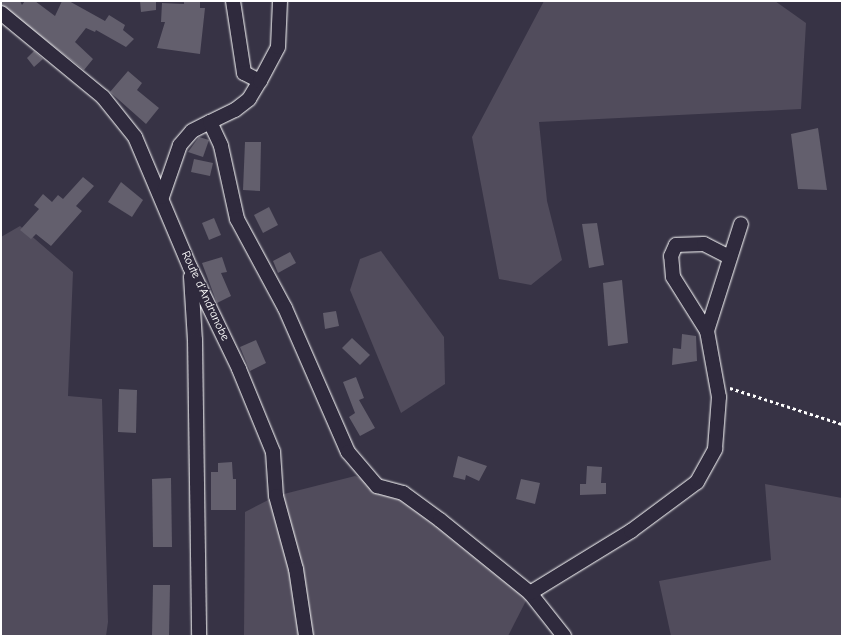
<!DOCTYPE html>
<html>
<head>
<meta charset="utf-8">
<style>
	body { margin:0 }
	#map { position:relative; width:843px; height:637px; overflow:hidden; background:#373345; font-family:"Comic Neue",sans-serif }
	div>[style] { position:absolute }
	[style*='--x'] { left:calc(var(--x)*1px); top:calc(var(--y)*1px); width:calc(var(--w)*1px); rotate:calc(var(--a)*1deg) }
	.green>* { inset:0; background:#514c5c }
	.building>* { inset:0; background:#635f6d }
	.path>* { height:2.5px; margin-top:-1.25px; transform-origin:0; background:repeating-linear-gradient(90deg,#fff 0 3px,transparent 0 6px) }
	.roads { filter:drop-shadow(0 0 1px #fff) drop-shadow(0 0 1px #fff) }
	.minor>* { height:14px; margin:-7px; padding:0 7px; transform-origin:7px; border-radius:7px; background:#2f2a3d }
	span { translate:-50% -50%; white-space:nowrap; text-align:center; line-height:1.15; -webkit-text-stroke:3px #2f2a3d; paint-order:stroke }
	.street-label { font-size:12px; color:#fff }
	.frame { position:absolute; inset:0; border:2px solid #fff; pointer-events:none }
</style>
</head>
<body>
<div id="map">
	<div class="green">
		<i style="clip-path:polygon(544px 1px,775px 1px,806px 23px,801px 109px,539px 122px,547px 201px,562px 260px,531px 285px,499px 279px,472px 137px)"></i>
		<i style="clip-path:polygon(20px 226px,73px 272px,68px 396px,102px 399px,108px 622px,106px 636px,1px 636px,1px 237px)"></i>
		<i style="clip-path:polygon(381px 251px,444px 337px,445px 384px,401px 413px,350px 290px,360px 259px)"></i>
		<i style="clip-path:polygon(355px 476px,403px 493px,530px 593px,508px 636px,244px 636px,245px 512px,276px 496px)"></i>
		<i style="clip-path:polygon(765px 484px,842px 498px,842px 636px,671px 636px,659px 581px,771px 560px)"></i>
	</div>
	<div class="building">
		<i style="clip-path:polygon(1px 1px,20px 1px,22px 5px,25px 1px,35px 1px,55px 16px,62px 1px,69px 1px,105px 21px,109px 15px,125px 25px,123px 30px,134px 39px,126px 47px,96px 30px,95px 32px,86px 28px,75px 42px,93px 59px,84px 70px,1px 5px)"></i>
		<i style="clip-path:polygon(140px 1px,156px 1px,156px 10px,141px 12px)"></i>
		<i style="clip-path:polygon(184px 1px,200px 1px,200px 8px,205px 8px,200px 54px,157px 48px,165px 22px,161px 22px,162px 3px,184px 4px)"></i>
		<i style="clip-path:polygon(34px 51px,43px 59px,34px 67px,27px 58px)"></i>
		<i style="clip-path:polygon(128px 71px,142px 83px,137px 90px,159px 108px,146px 124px,110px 92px)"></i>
		<i style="clip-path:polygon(818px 128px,827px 190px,798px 189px,791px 134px)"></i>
		<i style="clip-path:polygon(199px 137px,209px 140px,203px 157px,188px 152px)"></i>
		<i style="clip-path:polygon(245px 142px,261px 142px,260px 191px,243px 190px)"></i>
		<i style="clip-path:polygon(194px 159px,213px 163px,210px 176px,191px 172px)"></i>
		<i style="clip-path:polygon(83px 177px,94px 186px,76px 206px,82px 211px,51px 246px,36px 234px,31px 239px,20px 230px,39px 209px,34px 205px,43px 194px,52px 202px,58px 195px,63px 199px)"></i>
		<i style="clip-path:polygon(121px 182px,143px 200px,132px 217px,108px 202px)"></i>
		<i style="clip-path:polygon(269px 207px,278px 225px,263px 233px,254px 215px)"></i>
		<i style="clip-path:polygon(214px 218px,221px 235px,209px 240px,202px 223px)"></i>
		<i style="clip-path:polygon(597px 223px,604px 265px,589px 268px,582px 224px)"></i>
		<i style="clip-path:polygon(290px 252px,296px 263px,278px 273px,273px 261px)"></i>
		<i style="clip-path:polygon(222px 257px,227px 272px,221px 273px,231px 296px,217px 303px,202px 263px)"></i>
		<i style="clip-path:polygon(622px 280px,628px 343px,608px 346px,603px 283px)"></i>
		<i style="clip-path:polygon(336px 311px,339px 326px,325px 329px,323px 313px)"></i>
		<i style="clip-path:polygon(682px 334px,696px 336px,697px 361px,672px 365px,673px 348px,681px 349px)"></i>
		<i style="clip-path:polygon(352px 338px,370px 355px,360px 365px,342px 348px)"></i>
		<i style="clip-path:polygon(256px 340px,266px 363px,250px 371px,240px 347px)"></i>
		<i style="clip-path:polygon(356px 377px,364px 398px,359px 400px,375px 428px,360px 436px,349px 417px,355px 413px,343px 382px)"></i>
		<i style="clip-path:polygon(119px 389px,137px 390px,136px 433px,118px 432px)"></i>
		<i style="clip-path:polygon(458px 456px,487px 466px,479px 481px,466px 475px,465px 480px,453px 477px)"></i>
		<i style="clip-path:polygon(232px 462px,233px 479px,236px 479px,236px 510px,211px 510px,211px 472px,218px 472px,218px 463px)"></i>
		<i style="clip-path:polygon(587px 466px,602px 467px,601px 483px,606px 483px,606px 494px,580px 495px,580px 484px,586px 484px)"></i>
		<i style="clip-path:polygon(171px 478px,172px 547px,153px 547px,152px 479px)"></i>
		<i style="clip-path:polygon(521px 479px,540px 483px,535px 504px,516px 499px)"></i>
		<i style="clip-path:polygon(153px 585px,170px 585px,169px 636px,152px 636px)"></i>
	</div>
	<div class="path">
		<i style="--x:730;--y:388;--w:118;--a:17.8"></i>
	</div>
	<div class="roads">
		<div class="minor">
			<i style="--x:233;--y:1;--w:73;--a:81.3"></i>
			<i style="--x:244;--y:73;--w:18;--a:27"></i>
			<i style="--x:1;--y:13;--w:132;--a:39.5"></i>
			<i style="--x:103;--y:97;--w:51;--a:51.3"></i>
			<i style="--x:135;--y:137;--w:141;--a:67.1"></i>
			<i style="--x:190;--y:267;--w:113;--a:64.3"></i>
			<i style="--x:239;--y:369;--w:90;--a:67.7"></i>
			<i style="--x:273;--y:452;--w:44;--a:86.1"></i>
			<i style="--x:276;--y:496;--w:76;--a:74.7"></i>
			<i style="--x:296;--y:569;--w:68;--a:81.5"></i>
			<i style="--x:210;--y:122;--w:28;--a:-26"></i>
			<i style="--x:235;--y:110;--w:18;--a:-38"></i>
			<i style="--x:249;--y:99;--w:21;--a:-59"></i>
			<i style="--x:260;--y:81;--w:38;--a:-62"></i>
			<i style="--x:278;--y:47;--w:46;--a:-87.5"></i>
			<i style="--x:162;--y:197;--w:55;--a:-70.9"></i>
			<i style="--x:180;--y:145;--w:18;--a:-49"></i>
			<i style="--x:192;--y:131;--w:20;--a:-27"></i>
			<i style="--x:210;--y:122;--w:26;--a:65"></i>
			<i style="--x:221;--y:146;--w:75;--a:77.6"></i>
			<i style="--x:237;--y:219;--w:101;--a:61.7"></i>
			<i style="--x:285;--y:308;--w:157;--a:66.4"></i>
			<i style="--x:348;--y:452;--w:45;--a:49.5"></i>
			<i style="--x:377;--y:486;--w:27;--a:15"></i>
			<i style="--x:403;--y:493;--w:46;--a:36.1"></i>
			<i style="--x:440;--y:520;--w:116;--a:39"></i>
			<i style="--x:530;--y:593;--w:55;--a:51.7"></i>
			<i style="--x:191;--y:277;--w:63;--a:86.4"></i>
			<i style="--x:195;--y:340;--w:296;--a:89.2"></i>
			<i style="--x:707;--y:331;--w:112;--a:-72.4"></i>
			<i style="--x:530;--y:593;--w:119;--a:-31.5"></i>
			<i style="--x:631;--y:531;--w:82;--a:-36.6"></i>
			<i style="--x:697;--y:482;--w:38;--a:-61"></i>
			<i style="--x:715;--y:449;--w:52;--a:-85.6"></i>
			<i style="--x:719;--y:397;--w:67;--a:-100.3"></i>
			<i style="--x:707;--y:331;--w:64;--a:-122.2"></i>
			<i style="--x:673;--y:277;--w:21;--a:-95"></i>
			<i style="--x:671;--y:256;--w:12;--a:-66"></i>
			<i style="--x:676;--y:245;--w:28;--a:-2"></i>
			<i style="--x:704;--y:244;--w:29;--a:27"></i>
		</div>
	</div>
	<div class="street-label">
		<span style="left:205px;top:296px;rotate:65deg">Route d'Andranobe</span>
	</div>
	<div class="frame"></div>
</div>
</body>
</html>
